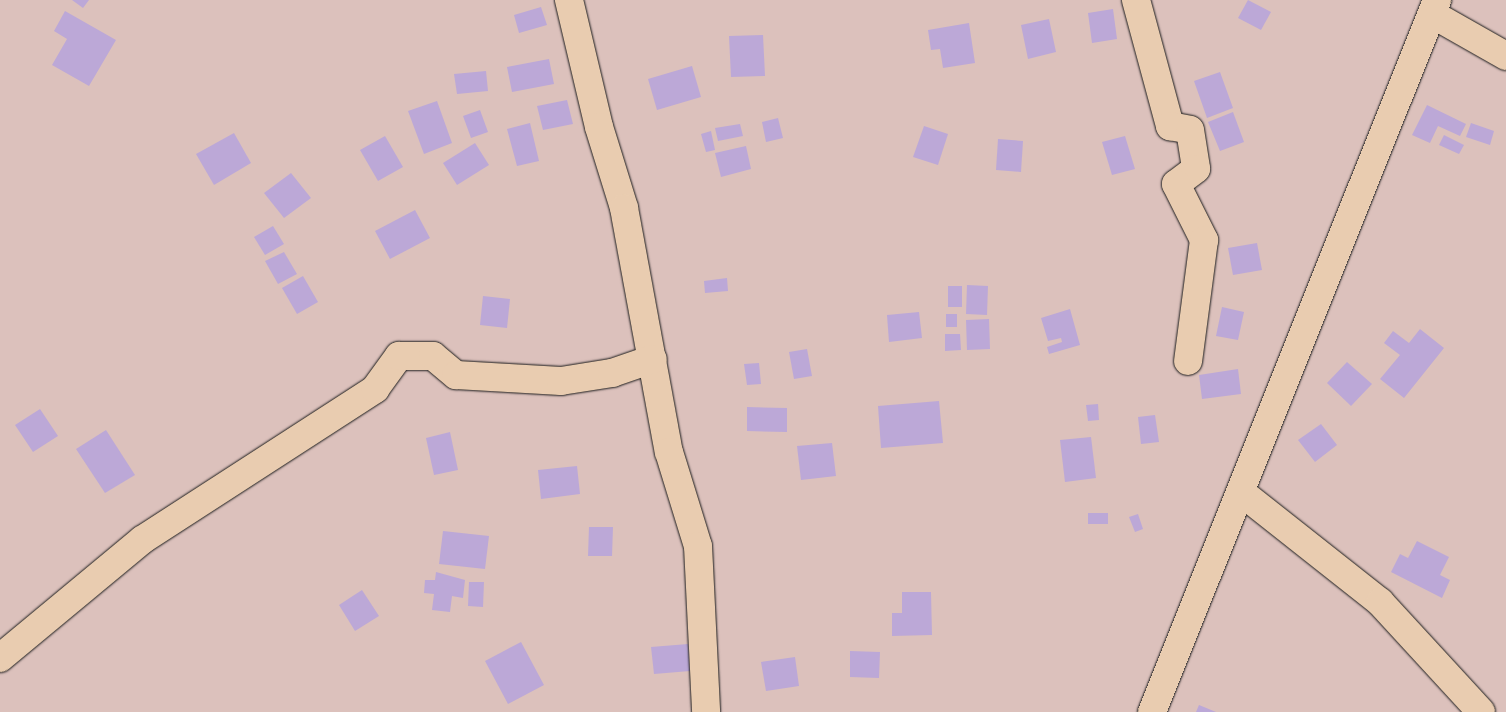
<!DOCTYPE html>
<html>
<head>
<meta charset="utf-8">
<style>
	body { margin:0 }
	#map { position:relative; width:1506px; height:712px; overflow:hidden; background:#dcc1bc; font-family:Sriracha,sans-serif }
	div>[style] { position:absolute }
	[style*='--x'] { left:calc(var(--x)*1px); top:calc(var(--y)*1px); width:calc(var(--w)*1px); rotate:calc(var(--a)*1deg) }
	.building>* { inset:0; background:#bca8d7 }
	.roads { filter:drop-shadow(0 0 1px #1c1c1c) drop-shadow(0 0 1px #1c1c1c) }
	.minor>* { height:28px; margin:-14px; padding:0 14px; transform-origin:14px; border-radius:14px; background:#e9ccb0 }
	span { translate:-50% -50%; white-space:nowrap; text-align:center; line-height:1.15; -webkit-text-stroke:4px #e9ccb0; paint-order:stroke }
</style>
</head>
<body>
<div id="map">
	<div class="building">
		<i style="clip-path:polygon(72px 0,89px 0,83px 8px)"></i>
		<i style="clip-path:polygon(1248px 0,1271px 12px,1261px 30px,1238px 18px)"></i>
		<i style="clip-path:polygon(541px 7px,547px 25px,519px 33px,514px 15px)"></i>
		<i style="clip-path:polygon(1113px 9px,1117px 39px,1092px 43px,1088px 13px)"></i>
		<i style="clip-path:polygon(65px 11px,116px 40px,89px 86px,52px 65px,67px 39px,54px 31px)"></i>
		<i style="clip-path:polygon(1049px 19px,1056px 52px,1028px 59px,1021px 25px)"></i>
		<i style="clip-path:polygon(969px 23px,975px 63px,943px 68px,940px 49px,931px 50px,928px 30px)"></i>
		<i style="clip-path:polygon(763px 35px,765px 76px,731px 77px,729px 36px)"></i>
		<i style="clip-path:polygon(549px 59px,554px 84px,512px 92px,507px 67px)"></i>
		<i style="clip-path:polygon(692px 66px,701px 97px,657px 110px,648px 79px)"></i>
		<i style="clip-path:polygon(486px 71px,488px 91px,457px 94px,454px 74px)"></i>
		<i style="clip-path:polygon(1220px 72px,1233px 108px,1207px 118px,1194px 81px)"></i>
		<i style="clip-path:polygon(567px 100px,573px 124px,543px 130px,537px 106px)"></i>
		<i style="clip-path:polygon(437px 101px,452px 143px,424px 154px,408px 111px)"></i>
		<i style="clip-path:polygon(1427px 105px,1466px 124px,1460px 136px,1438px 126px,1430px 143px,1412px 135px)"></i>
		<i style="clip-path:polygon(480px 110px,488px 132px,471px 138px,463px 116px)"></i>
		<i style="clip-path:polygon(1233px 112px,1244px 142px,1220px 151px,1208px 122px)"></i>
		<i style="clip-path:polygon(778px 118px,783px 138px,766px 142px,762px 122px)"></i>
		<i style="clip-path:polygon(530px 123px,539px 161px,517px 166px,507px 129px)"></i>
		<i style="clip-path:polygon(1471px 123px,1494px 131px,1490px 145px,1466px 137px)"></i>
		<i style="clip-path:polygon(740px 124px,743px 136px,718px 141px,715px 128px)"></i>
		<i style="clip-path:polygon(924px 126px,948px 134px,938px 165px,913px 157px)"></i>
		<i style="clip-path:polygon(711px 131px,715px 150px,706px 152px,701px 134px)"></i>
		<i style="clip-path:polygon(234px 133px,251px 163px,214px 185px,196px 154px)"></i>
		<i style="clip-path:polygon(1444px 135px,1464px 145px,1459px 154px,1439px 145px)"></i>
		<i style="clip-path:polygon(385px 136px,403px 167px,378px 181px,360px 150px)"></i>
		<i style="clip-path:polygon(1125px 136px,1135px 169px,1112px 175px,1102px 142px)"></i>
		<i style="clip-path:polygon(998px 139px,1023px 141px,1021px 172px,996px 170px)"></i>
		<i style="clip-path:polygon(475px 143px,489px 165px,457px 185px,443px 163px)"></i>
		<i style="clip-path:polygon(746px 146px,751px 169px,721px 177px,715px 153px)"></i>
		<i style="clip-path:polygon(291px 173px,311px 198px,284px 218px,264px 193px)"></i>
		<i style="clip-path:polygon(415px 210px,430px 238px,390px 259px,375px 231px)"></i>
		<i style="clip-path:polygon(273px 226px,284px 244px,265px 255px,254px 237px)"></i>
		<i style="clip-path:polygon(1257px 243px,1262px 270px,1233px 275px,1228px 248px)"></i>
		<i style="clip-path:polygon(284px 252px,297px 274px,278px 284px,265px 261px)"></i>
		<i style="clip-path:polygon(303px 276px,318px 302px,297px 314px,282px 288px)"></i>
		<i style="clip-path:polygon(727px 278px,728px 291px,705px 293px,704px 281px)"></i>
		<i style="clip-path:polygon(967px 285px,988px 286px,987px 315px,966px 314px)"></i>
		<i style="clip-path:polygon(948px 286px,962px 286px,962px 307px,948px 307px)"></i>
		<i style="clip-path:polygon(483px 296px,510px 299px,507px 328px,480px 325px)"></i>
		<i style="clip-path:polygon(1222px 307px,1244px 312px,1238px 340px,1216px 336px)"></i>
		<i style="clip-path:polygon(1070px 309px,1080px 345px,1049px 354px,1047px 347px,1062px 342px,1061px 338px,1048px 341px,1041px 318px)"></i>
		<i style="clip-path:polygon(919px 312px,922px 338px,889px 342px,887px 315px)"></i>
		<i style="clip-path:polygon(946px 314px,957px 314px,957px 327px,946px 327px)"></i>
		<i style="clip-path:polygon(989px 319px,990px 349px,967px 350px,966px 320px)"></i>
		<i style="clip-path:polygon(1420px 329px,1444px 348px,1404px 398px,1380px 379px,1400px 355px,1384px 343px,1393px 331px,1409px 343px)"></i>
		<i style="clip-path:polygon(945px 334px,960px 334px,961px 350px,945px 351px)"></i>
		<i style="clip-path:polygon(807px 349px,812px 376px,794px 379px,789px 352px)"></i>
		<i style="clip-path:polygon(1347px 362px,1372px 384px,1351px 406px,1327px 383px)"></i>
		<i style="clip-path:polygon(759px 363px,761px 384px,747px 385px,744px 364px)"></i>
		<i style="clip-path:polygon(1238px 369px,1241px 394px,1202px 399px,1199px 375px)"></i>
		<i style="clip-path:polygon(939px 401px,943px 443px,881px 448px,878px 406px)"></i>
		<i style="clip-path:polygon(1098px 404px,1099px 420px,1088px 421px,1086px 405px)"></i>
		<i style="clip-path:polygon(747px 407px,787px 408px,787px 432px,747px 431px)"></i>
		<i style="clip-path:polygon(40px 409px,58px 436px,33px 452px,15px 425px)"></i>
		<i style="clip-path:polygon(1155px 415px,1159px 442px,1141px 444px,1138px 417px)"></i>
		<i style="clip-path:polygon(1321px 424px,1337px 445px,1315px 462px,1298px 440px)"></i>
		<i style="clip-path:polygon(106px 430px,135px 475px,105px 493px,76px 449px)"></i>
		<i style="clip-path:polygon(450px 432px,458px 470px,434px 475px,426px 438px)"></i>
		<i style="clip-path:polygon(1091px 437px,1096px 478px,1065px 482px,1060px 440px)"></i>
		<i style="clip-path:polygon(832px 443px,836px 476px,801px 480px,797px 446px)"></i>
		<i style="clip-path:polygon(577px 466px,580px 494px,541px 499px,538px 470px)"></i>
		<i style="clip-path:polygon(1088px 513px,1108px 513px,1108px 524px,1088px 524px)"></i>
		<i style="clip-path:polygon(1138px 514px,1143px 529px,1135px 532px,1129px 517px)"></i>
		<i style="clip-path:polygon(589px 527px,613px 527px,612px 556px,588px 556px)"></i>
		<i style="clip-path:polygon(443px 531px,489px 536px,485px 569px,439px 564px)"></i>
		<i style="clip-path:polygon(1417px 541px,1449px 557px,1440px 575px,1450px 580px,1442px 598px,1391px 572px,1400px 554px,1408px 558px)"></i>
		<i style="clip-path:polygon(436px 572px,465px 580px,463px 598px,452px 596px,450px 612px,432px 610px,434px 594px,424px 593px,425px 580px,435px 580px)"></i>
		<i style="clip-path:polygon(469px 582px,484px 582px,483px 607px,468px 606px)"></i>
		<i style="clip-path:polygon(362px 590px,379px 616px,355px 631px,339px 605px)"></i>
		<i style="clip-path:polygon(902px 592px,931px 592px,932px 635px,892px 636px,892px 613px,902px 613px)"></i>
		<i style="clip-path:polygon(521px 642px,544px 685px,508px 704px,485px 661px)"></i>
		<i style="clip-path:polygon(688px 644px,690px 671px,654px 674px,651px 647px)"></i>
		<i style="clip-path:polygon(850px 651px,880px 652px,879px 678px,850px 677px)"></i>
		<i style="clip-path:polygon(795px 657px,799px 686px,766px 691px,761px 662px)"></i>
		<i style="clip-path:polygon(1199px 705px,1216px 712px,1196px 712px)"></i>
	</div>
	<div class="roads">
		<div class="minor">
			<i style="--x:569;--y:0;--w:130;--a:76.7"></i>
			<i style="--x:599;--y:127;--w:85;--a:72.8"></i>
			<i style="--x:624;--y:208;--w:248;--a:79.6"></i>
			<i style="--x:669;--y:452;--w:98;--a:72.9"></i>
			<i style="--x:698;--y:546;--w:166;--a:87.2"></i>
			<i style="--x:1136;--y:0;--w:131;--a:74.9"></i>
			<i style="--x:1170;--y:126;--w:20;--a:11"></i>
			<i style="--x:1190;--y:130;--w:39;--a:81"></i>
			<i style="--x:1196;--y:169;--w:25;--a:143"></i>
			<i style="--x:1176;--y:184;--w:63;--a:63.4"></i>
			<i style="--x:1204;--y:240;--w:122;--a:97.5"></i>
			<i style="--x:1432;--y:14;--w:85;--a:29.6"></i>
			<i style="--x:1242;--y:493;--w:176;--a:38.3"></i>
			<i style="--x:1380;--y:602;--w:149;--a:47.4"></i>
			<i style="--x:0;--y:658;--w:185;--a:-39.7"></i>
			<i style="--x:142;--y:540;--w:278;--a:-32.9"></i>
			<i style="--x:375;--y:389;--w:41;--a:-54"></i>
			<i style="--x:399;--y:356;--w:34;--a:0"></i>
			<i style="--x:433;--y:356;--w:30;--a:40"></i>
			<i style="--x:456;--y:375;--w:105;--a:3.3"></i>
			<i style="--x:561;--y:381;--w:52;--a:-8.9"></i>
			<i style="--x:612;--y:373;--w:43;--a:-18.9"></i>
			<i style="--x:1152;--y:712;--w:767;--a:-68.18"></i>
		</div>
	</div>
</div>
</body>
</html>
